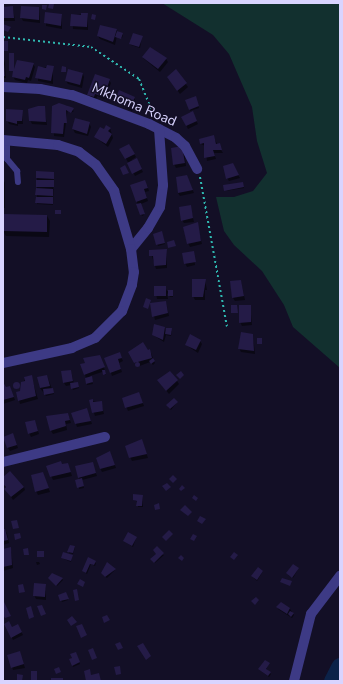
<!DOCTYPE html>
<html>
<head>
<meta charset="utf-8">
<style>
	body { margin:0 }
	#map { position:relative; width:343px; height:684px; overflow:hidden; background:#130f26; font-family:"Nunito Sans",sans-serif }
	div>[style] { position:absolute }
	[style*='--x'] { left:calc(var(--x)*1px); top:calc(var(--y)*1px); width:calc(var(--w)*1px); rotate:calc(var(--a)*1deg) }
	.green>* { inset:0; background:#12302f }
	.shadow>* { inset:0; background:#0007 }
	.river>* { height:19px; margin:-9.5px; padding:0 9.5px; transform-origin:9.5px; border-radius:9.5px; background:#0c2248 }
	.building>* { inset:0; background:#241b47 }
	.round { border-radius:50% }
	.path>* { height:2px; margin-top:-1px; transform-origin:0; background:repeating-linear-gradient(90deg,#2fb8b0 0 2px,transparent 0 5px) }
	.service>* { height:6px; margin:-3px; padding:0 3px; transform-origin:3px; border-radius:3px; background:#3d3a85 }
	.minor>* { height:10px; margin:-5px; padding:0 5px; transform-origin:5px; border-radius:5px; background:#3d3a85 }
	.tertiary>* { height:10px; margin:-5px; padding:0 5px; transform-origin:5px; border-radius:5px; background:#3d3a85 }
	span { translate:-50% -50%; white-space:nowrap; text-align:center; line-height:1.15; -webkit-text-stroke:3px #130f26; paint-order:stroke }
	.street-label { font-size:14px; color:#d9d4ff }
	.frame { position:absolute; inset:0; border:4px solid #d9d4ff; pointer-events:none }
</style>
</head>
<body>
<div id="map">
	<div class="green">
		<i style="clip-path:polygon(162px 3px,340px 3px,340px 368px,293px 327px,284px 305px,262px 271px,234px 245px,224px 231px,216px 197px,234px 197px,253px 191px,267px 173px,257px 141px,252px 107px,229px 54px,213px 35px)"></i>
	</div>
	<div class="shadow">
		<i style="clip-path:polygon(13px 7px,15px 21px,3px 21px,3px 8px)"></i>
		<i style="clip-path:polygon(39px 8px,40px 23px,23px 21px,21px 17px)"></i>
		<i style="clip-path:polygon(46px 13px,62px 15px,62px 29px,46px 26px)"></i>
		<i style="clip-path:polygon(88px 14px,88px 30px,73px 29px,72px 15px)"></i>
		<i style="clip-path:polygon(116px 30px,123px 35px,122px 38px,117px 36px,115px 45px,100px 39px,98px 36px)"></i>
		<i style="clip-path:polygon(142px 37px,140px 48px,131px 45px,130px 44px)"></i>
		<i style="clip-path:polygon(143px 58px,166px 59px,168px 62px,160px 72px)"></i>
		<i style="clip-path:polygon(4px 60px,5px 63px,6px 78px,3px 78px)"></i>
		<i style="clip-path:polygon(33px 64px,35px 67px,31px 81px,28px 80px,27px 83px,15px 80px,13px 76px)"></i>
		<i style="clip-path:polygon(38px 67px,53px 67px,53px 84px,38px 81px)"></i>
		<i style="clip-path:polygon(176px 71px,188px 87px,180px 94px,170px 80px)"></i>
		<i style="clip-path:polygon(83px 74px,84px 77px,82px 88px,68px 84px,66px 81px)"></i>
		<i style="clip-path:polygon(109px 80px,111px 83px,105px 99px,97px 96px,96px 100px,90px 98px,89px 95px)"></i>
		<i style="clip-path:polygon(134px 98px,136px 102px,132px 111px,115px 101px)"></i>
		<i style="clip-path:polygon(196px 99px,199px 108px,190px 111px,190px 110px)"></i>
		<i style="clip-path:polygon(66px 105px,74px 111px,71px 113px,68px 108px,64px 137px,54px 136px,53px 107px)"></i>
		<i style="clip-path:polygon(44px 107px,47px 125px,32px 124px,30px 120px)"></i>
		<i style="clip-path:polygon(22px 111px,23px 124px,18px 124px,18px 126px,9px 124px,7px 120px)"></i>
		<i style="clip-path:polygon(192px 113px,198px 124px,188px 129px,182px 117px)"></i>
		<i style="clip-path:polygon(75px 120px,89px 123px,91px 127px,88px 136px,75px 133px,73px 129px)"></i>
		<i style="clip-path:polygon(110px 128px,113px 138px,108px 147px,95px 137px)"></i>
		<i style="clip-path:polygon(213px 137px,223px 153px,214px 153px,216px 159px,207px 161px,205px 146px,201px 144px)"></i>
		<i style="clip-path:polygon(129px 145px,136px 157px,130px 161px,136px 159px,143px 172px,135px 176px,121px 149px)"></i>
		<i style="clip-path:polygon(184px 150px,186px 166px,176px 168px,174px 164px)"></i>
		<i style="clip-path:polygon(235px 170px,240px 178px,229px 181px,227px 178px)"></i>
		<i style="clip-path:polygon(54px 172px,53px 205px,37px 204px,37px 178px)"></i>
		<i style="clip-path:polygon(3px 179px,5px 183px,5px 208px,3px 208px)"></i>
		<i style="clip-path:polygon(188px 179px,194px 193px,180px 196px,178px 193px)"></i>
		<i style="clip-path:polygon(243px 184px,244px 188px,225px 191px)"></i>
		<i style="clip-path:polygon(147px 185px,149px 191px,145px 192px,148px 201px,141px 204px,144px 215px,142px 216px,131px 186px)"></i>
		<i style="clip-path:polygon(190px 206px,194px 222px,184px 223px,182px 220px)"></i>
		<i style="clip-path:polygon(47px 216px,50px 221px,49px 237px,6px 236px,3px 231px)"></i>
		<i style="clip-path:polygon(197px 224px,202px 244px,190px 247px,188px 243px)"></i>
		<i style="clip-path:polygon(154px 234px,162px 234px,165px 244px,158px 246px)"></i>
		<i style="clip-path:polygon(150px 250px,167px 250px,167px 268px,156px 269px)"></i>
		<i style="clip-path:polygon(194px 252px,195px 265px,187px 267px,185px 263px)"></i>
		<i style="clip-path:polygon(205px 280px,207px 290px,205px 290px,205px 300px,195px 300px,193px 296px)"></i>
		<i style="clip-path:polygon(241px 281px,245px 300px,235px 301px,233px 298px)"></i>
		<i style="clip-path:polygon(155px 287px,165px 287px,167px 291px,173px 291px,173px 297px,170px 297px,167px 293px,168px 299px,157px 299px)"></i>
		<i style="clip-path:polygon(166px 302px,169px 316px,155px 320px,151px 304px)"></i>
		<i style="clip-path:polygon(250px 306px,252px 325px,242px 326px,240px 322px)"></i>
		<i style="clip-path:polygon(164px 327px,166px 331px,172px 331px,171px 336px,166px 335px,164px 342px,153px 335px)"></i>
		<i style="clip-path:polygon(253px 335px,255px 354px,241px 352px,239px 348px)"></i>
		<i style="clip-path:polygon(200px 341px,202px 344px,198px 353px,186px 345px)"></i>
		<i style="clip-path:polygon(130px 352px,151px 353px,155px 363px,153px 365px,150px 362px,137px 367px)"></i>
		<i style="clip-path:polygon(121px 357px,123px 361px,119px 363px,122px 372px,112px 376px,106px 358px)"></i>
		<i style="clip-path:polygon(102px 360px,106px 375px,102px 372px,90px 376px,93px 384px,87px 385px,85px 374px)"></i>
		<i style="clip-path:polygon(71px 371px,74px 384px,78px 384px,79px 388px,73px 390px,71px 385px,66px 386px,64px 383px,62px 372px)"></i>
		<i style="clip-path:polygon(31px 376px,38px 399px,20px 404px,19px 400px,25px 377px)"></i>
		<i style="clip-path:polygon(47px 376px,54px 394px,46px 396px,40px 388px)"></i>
		<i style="clip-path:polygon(177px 381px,179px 384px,169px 394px,160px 383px)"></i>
		<i style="clip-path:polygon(3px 383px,6px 388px,10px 387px,15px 400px,3px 404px)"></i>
		<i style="clip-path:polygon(18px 383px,19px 388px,16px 389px,14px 384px)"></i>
		<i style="clip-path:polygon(140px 396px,144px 406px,128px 411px,123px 399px)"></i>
		<i style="clip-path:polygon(90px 401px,101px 402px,104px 414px,95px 416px)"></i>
		<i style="clip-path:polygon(177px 402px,171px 410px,168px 407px)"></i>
		<i style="clip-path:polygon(87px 409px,92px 424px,77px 427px,76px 424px)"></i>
		<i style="clip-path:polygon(68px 414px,71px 423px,66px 424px,67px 430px,53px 434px,51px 431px)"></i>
		<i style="clip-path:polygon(35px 421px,39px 434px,31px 437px,29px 433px)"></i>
		<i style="clip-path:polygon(14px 437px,18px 448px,10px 451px,8px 448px)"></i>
		<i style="clip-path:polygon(142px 440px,148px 458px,132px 461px,130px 457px)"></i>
		<i style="clip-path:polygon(110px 452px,116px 468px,102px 472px,100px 468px)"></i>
		<i style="clip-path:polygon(92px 463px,97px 476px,82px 480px,84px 488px,79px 489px,79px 477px)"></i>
		<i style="clip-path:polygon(63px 465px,69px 467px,72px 476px,53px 480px,47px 467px)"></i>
		<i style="clip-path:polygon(43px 473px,50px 492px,38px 495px,36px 491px)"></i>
		<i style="clip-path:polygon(3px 479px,24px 487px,25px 490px,13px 500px,3px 484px)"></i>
		<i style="clip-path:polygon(143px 496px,143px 507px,138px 507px,138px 502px,134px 500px)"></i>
		<i style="clip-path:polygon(3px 530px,7px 533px,9px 543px,3px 545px)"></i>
		<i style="clip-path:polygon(136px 538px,133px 547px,124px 541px)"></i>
		<i style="clip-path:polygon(75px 547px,73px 554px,69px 553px,69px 552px)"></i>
		<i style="clip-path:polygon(11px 549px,13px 568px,3px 571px,3px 550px)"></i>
		<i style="clip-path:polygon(157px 554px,164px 555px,155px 563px,152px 561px)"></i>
		<i style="clip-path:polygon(72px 556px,71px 562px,62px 558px)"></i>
		<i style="clip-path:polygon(88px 559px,96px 563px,95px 566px,91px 564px,87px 574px,83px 571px)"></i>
		<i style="clip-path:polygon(36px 562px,39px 562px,40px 564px,37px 565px)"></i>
		<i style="clip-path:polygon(298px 569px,293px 578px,288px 575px)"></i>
		<i style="clip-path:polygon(115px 570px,107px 578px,103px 575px)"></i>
		<i style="clip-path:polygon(263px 571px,257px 581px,252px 576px)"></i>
		<i style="clip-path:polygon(50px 579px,62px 579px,63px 580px,57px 586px)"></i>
		<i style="clip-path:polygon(46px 585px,46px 600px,36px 599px,34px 595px)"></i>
		<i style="clip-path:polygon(67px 595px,68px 600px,62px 602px,59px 596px)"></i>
		<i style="clip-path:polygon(281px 604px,290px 609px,294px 615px,292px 618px,278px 609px)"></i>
		<i style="clip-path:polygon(5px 624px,12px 628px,18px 625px,23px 635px,13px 640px)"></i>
		<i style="clip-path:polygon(20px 652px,25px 668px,13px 670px,12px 667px)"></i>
		<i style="clip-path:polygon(76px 653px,80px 664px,73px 667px,70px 660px)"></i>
		<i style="clip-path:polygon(269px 663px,266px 670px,271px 674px,269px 677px,260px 670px)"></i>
	</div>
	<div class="river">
		<i style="--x:333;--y:681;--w:16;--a:-63"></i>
	</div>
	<div class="building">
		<i style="clip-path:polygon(49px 4px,54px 4px,53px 9px,48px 8px)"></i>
		<i style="clip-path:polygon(42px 5px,47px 5px,46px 10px,42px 9px)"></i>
		<i style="clip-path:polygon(13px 6px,14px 18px,3px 18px,3px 7px)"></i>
		<i style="clip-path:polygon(21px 6px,39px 7px,39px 20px,20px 18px)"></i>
		<i style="clip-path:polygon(45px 12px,62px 14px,61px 26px,44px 23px)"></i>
		<i style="clip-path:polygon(81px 13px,88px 13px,87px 27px,70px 26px,71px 14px,81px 15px)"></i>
		<i style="clip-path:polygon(92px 14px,96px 15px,95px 20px,91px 19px)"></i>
		<i style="clip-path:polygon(3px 24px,11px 27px,8px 32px,3px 30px)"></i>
		<i style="clip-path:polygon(100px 25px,117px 29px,113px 42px,97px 36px)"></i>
		<i style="clip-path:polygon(117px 31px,123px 33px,121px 39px,115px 37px)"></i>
		<i style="clip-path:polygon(133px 33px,143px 36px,139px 47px,129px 44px)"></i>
		<i style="clip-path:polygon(3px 41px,8px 41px,8px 51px,3px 51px)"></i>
		<i style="clip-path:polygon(150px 47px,167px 58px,158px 69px,142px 57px)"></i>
		<i style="clip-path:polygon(9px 53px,14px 53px,14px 69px,17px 60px,34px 63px,29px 78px,26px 77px,25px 80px,12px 77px,13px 71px,9px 71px)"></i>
		<i style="clip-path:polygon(3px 64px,4px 64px,5px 76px,3px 76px)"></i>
		<i style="clip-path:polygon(47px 65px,54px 66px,51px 81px,35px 78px,38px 66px,46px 68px)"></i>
		<i style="clip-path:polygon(62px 66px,66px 67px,66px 72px,61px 72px)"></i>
		<i style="clip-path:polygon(68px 69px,83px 73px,80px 85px,65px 81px)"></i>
		<i style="clip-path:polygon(176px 69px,187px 83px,177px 91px,167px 77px)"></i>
		<i style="clip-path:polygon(95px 74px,110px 79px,104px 97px,95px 94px,94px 97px,87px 95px)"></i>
		<i style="clip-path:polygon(119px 90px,135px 97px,130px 108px,114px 102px)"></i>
		<i style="clip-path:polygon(196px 96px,199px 106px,189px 110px,185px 100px)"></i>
		<i style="clip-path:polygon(59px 103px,74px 108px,71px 113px,66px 110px,67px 123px,64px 123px,63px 134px,51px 133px,52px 106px)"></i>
		<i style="clip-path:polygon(38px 106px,45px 106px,46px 122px,29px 121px,28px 109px)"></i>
		<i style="clip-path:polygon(6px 109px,23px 110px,22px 121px,17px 121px,17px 124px,6px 121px)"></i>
		<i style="clip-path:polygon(193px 111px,197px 121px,186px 126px,181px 117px)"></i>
		<i style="clip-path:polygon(75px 118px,90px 122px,87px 134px,72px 129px)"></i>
		<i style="clip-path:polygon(106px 125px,111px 128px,108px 131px,112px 134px,106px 144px,94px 137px,100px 127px,104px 129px)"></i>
		<i style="clip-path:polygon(214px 135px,216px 144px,220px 143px,222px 150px,213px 150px,215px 156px,204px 158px,204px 143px,200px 144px,199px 139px)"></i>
		<i style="clip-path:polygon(129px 144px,135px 154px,125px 159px,119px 149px)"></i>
		<i style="clip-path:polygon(182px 146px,185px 163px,173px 165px,171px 148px)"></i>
		<i style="clip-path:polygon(137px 158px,142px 169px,132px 174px,127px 163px)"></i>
		<i style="clip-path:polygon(233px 163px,239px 175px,226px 179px,223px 166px)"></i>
		<i style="clip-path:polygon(125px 165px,129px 173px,123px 175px,120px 168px)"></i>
		<i style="clip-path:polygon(36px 171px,54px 172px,54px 179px,36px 178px)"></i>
		<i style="clip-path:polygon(187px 175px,193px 190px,178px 193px,176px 177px)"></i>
		<i style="clip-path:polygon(36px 180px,54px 180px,54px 187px,36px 187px)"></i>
		<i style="clip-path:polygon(145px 180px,148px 188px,144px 189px,147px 198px,136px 202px,130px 185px)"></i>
		<i style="clip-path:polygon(243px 182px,244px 187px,224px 191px,223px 185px)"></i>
		<i style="clip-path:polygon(36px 188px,53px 189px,53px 196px,35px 195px)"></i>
		<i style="clip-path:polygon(36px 197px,53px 197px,53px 204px,35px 203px)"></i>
		<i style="clip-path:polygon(141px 203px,145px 214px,140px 215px,136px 204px)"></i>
		<i style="clip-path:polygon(191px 205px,193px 218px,181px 221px,179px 207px)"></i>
		<i style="clip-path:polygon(55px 210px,61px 210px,61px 214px,55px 214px)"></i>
		<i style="clip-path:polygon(3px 214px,47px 215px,47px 232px,3px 231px)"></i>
		<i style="clip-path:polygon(198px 222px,201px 241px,187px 244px,183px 227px)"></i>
		<i style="clip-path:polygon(162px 231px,165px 243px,156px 245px,153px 234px)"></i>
		<i style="clip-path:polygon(174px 240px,176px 246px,168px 248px,167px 242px)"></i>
		<i style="clip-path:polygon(167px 249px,166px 265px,154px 266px,153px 256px,149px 256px,149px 250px)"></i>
		<i style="clip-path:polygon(194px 251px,196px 262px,184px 264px,182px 253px)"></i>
		<i style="clip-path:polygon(192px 279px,206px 279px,203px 297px,192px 297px)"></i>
		<i style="clip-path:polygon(241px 280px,244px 296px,232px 298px,230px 281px)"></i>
		<i style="clip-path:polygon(154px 286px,166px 286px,166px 296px,154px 296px)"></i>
		<i style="clip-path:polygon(168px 290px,173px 290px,173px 296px,168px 296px)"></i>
		<i style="clip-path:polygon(146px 298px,151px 300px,148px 309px,143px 307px)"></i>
		<i style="clip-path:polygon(166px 301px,168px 313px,152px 317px,150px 303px)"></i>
		<i style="clip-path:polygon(231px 305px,237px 305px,238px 313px,231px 313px)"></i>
		<i style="clip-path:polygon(239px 305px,251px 305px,251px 322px,239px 323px)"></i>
		<i style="clip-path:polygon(154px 324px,165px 327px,163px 340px,152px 335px)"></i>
		<i style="clip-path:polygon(166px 328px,172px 328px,171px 335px,165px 334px)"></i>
		<i style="clip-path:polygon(241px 332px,253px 334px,254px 351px,238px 349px)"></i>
		<i style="clip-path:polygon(190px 334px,201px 340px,196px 350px,185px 345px)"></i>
		<i style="clip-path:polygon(257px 338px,262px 338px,262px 344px,257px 344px)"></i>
		<i style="clip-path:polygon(143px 342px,148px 350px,150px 349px,152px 358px,134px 363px,128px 352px)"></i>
		<i style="clip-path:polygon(120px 352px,122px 358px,118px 359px,121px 369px,110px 373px,104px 358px)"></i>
		<i style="clip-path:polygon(100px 355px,105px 367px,84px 375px,80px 364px,85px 363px,83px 358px)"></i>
		<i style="clip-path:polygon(153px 358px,155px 361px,151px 364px,149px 361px)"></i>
		<i class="round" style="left:134.5px;top:361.5px;width:5px;height:5px"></i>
		<i style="clip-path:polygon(71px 370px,73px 381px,63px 383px,61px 371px)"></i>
		<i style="clip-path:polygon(102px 370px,105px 370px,106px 374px,103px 375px)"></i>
		<i style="clip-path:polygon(170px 371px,178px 380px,166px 391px,157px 380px)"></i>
		<i style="clip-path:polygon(181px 371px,184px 375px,180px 379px,176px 375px)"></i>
		<i style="clip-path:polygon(32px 375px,36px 396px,18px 401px,16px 392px,20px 391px,21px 382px,25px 381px,24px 377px)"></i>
		<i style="clip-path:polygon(47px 375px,50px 386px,40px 388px,37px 377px)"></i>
		<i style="clip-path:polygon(92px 376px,93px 382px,86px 384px,85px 378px)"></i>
		<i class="round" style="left:12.5px;top:381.5px;width:7px;height:7px"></i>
		<i style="clip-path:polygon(3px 382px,6px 387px,10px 386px,14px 397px,3px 400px)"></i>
		<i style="clip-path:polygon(78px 382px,79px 387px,71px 389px,70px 383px)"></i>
		<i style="clip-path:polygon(53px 388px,54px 393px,44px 395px,43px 389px)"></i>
		<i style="clip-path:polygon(139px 392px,143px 403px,125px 408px,122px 398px)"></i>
		<i style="clip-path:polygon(174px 398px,178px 402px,170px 409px,166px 405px)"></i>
		<i style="clip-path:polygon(93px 399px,93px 402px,102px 401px,103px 411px,92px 413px,89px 400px)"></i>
		<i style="clip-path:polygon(87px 408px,91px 421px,75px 424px,71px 413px)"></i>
		<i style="clip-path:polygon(68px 413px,70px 420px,65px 421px,66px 426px,50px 431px,46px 416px)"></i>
		<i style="clip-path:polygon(35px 420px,38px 431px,28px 434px,25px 422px)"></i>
		<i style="clip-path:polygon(13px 433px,17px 445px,7px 448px,3px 437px)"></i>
		<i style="clip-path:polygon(142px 439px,147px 454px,129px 458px,125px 446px)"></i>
		<i style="clip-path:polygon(110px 451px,115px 465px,100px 469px,96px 458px)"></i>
		<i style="clip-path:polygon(61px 461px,62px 464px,68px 463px,71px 472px,50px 477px,46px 466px)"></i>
		<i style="clip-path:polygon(93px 462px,96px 473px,78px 478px,75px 466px)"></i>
		<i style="clip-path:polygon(10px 471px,24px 487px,11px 497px,4px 489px,6px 487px,3px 484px,3px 477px)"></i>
		<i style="clip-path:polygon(43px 472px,49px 488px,35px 492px,31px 475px)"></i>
		<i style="clip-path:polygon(173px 475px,177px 479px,173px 483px,169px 479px)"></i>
		<i style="clip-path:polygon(82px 478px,84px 486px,77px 488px,75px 480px)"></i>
		<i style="clip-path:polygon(167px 483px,171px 487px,166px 491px,162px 486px)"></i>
		<i style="clip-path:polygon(182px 485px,185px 488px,181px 491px,179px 489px)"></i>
		<i style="clip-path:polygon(133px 494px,143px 495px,142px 506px,136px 506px,137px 501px,133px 500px)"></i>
		<i style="clip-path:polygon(194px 495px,198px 498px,196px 501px,192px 498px)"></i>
		<i style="clip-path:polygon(159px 503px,160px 509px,155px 510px,154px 505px)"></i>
		<i style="clip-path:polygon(185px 505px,192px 512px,188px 516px,180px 510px)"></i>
		<i style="clip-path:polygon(200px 516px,206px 519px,202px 524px,197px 521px)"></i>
		<i style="clip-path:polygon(17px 520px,19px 528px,13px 529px,11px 521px)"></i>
		<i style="clip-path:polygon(3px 529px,5px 529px,8px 540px,3px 541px)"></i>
		<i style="clip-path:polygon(169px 530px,173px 534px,166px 541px,162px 537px)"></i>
		<i style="clip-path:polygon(128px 532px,137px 537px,132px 546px,123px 541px)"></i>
		<i style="clip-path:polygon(20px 533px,21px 538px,15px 540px,14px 534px)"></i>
		<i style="clip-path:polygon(193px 534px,197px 536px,194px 541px,190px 539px)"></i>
		<i style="clip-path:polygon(70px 545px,75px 546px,73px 553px,67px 552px)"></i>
		<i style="clip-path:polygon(157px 546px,164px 553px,154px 563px,150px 559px,156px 554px,153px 550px)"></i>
		<i style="clip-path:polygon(11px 547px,12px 565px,3px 567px,3px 549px)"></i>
		<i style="clip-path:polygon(28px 548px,29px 555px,24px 555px,23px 549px)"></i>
		<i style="clip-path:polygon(37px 551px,44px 551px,44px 557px,37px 557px)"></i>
		<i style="clip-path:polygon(63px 552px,73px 555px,71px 561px,61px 558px)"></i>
		<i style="clip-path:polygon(234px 552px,238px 555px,234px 560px,230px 557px)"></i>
		<i style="clip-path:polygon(181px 555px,184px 558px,182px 561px,178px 558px)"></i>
		<i style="clip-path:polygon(88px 557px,96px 561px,94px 565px,90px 564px,86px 573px,82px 571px)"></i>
		<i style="clip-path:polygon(107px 562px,116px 569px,105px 577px,101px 573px)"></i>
		<i style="clip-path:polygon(293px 564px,299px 568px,292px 578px,286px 573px)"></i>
		<i style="clip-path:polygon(258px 567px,263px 571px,257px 580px,251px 576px)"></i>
		<i style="clip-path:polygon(52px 573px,63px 578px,56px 586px,48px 578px)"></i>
		<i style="clip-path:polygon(282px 578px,292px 581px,290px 586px,280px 582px)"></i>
		<i style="clip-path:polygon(80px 579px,85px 582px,83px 587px,77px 584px)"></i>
		<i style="clip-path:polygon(34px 583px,46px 584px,45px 597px,33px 596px)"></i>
		<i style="clip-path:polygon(23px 584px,25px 592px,19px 593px,18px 585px)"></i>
		<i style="clip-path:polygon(77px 589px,79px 600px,75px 601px,73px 590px)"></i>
		<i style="clip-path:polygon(66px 592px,69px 599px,60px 601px,58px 595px)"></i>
		<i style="clip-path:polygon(256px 597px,259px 600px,255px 605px,251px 601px)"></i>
		<i style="clip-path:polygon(3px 600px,11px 616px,5px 618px,3px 615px)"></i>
		<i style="clip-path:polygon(281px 602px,290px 608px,287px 614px,276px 607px)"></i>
		<i style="clip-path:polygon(42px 605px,46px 614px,41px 616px,37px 606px)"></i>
		<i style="clip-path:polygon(31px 606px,34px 617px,29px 619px,26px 608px)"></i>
		<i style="clip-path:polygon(290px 611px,294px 613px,291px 617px,288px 614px)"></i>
		<i style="clip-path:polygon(107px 615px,110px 620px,104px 623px,102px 617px)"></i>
		<i style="clip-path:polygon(72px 616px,77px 622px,71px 626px,67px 620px)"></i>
		<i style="clip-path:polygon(9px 621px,12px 627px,18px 624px,22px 632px,11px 638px,4px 624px)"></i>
		<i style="clip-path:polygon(82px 624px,87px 635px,81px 638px,76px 626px)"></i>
		<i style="clip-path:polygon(120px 642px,123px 648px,118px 650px,115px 644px)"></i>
		<i style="clip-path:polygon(143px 643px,151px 656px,146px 660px,137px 646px)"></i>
		<i style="clip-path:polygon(93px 648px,97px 658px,92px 660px,88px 650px)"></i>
		<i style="clip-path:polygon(20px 651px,24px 664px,11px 668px,7px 655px)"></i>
		<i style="clip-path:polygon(76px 652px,80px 662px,72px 666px,69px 659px,72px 658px,70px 654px)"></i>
		<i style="clip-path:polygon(265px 660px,270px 663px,266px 669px,271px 672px,268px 676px,258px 669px)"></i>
		<i style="clip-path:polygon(120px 666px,121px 674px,116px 675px,114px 667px)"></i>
		<i style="clip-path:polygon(59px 667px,61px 672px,56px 674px,54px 669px)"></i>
		<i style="clip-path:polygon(90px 669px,91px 675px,99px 673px,101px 681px,86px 681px,84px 671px)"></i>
		<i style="clip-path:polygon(31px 671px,37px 671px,37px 680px,31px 681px)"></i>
		<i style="clip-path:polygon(17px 674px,23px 675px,22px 681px,17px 681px)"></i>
		<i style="clip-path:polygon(51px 678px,63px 678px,63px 681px,51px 681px)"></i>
	</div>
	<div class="path">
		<i style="--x:3;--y:37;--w:89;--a:6.5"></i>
		<i style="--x:91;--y:47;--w:58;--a:33.7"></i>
		<i style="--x:139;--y:79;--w:38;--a:68"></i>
		<i style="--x:200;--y:177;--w:152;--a:79.8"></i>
	</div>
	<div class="service">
		<i style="--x:7;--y:140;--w:19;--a:90"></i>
		<i style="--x:7;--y:159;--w:16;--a:50"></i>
		<i style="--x:17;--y:171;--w:11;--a:85"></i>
	</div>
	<div class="minor">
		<i style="--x:3;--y:87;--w:37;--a:3"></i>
		<i style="--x:40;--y:89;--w:33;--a:11"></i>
		<i style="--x:72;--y:95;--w:82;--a:20.6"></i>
		<i style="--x:149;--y:124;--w:30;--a:27"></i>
		<i style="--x:176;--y:138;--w:12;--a:42"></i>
		<i style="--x:185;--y:146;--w:26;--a:62"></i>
		<i style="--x:131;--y:249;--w:27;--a:-51"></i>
		<i style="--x:148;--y:228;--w:24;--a:-60"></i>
		<i style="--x:160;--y:207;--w:22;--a:-82"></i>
		<i style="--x:163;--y:185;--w:56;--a:-94.1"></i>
		<i style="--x:3;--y:462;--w:105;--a:-13.8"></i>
		<i style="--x:294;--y:681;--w:69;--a:-75.8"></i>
		<i style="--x:311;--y:614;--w:48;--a:-52.7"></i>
	</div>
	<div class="tertiary">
		<i style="--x:3;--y:140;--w:55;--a:5.2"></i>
		<i style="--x:58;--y:145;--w:22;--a:18"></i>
		<i style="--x:79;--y:152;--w:21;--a:37"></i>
		<i style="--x:96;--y:165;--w:32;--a:55"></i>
		<i style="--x:114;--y:191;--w:60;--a:73.7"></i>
		<i style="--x:131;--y:249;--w:23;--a:83"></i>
		<i style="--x:134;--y:272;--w:13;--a:99"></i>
		<i style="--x:132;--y:285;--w:28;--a:111"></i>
		<i style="--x:122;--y:311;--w:38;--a:135"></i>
		<i style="--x:95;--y:338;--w:25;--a:157"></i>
		<i style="--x:72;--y:348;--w:71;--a:167.7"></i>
	</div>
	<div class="street-label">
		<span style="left:134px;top:105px;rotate:23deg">Mkhoma Road</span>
	</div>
	<div class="frame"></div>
</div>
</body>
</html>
